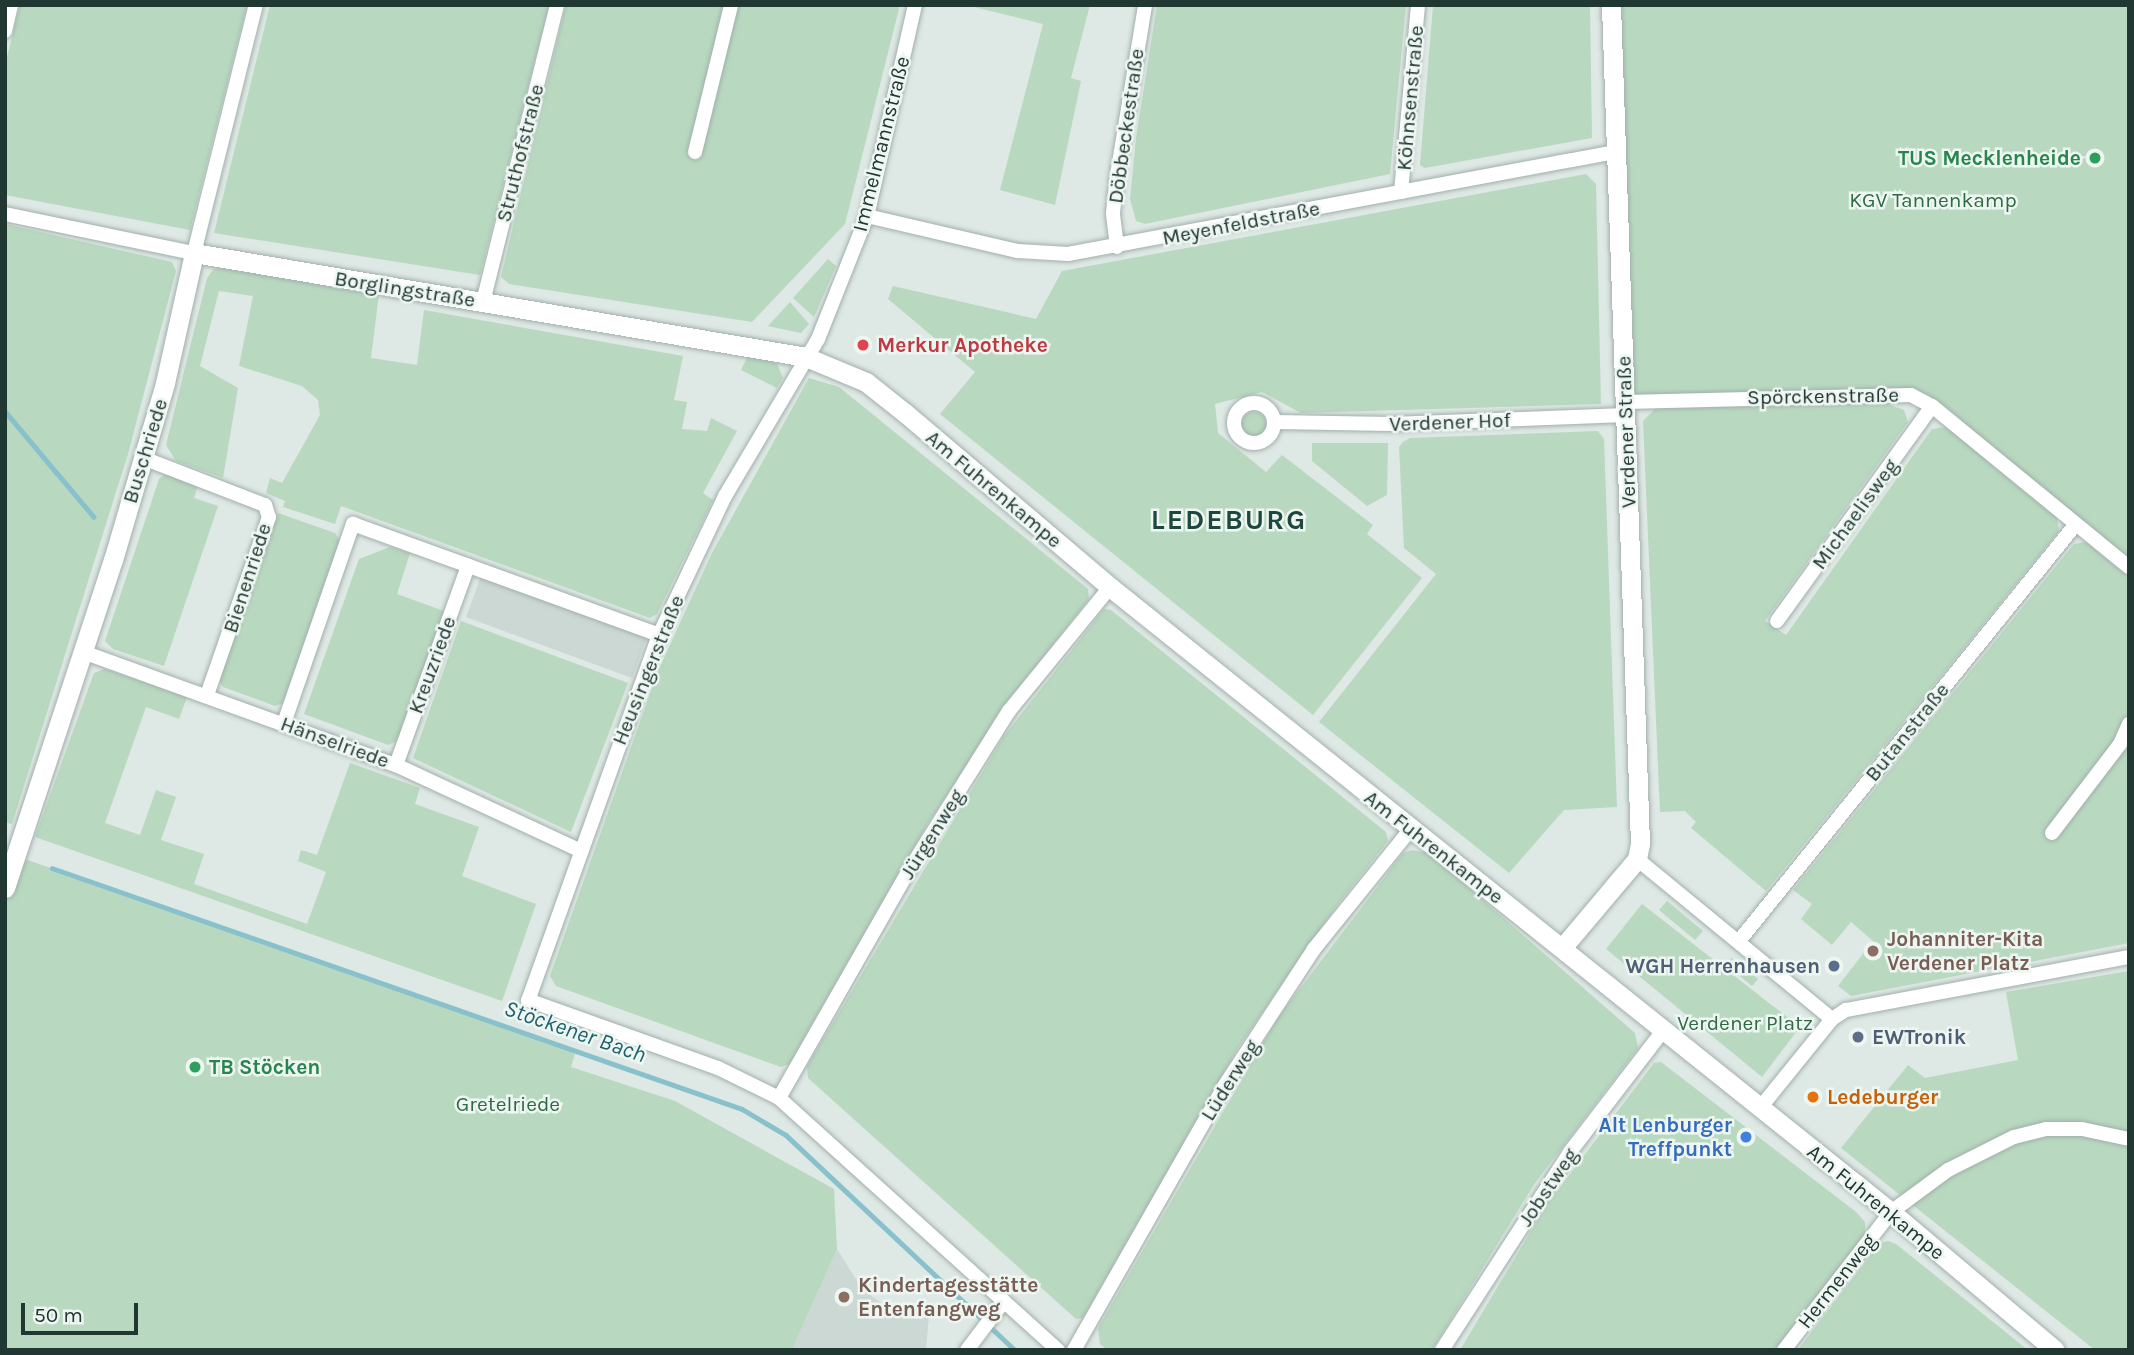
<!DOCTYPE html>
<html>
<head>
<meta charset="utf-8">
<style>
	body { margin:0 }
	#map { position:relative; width:2134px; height:1355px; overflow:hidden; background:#dee8e4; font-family:Karla,sans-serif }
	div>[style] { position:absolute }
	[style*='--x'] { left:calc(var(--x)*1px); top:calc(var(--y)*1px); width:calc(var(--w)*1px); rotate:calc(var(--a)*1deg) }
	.built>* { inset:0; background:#ccd8d3 }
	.green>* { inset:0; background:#b8d9c0 }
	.round { border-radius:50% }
	.stream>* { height:4.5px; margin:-2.25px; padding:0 2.25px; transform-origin:2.25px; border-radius:2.25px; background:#88c1cb }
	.roads { filter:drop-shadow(0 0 2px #a2afab) drop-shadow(0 0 2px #a2afab) }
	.street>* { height:14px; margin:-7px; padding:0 7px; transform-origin:7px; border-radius:7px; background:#fff }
	.street>.ring { margin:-7px; padding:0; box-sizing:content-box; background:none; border:14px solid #fff; border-radius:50% }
	.secondary>* { height:19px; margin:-9.5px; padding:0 9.5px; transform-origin:9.5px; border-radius:9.5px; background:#fff }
	.dots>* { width:19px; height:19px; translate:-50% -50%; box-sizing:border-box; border:4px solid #eef6f2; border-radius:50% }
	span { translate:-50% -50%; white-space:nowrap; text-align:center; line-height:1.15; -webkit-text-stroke:5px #eef6f2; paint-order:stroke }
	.street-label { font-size:21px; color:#213731 }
	.leisure-label { font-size:21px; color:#27864d; font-weight:700 }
	.right { translate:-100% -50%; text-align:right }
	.left { translate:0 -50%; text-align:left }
	.park-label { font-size:21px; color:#2e6b45 }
	.health-label { font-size:21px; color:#be3a42; font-weight:700 }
	.education-label { font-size:21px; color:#785e54; font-weight:700 }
	.service-label { font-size:21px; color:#4e5e75; font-weight:700 }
	.food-label { font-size:21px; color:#c56008; font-weight:700 }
	.shop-label { font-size:21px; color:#366cbe; font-weight:700 }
	.water-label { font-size:23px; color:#1f626e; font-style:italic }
	.district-label { font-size:28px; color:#1e473d; font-weight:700; letter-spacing:2px }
	.frame { position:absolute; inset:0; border:7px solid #213731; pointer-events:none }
	.scale { position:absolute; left:21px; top:1303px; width:117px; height:32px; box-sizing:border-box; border:4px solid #213731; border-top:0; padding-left:9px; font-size:21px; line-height:24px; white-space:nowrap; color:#213731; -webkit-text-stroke:5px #eef6f2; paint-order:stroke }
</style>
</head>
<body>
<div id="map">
	<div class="built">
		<i style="clip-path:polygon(481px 576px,647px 637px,632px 678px,466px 617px)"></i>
		<i style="clip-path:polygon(837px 1249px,862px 1289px,884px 1305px,929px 1315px,926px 1350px,792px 1350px)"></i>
	</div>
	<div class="green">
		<i style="clip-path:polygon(20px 5px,247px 5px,190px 230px,5px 195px,5px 65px)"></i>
		<i style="clip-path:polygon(270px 5px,549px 5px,480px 275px,214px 233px)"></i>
		<i style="clip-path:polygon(566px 5px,900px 5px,845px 224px,752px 322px,509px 284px,501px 277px)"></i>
		<i style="clip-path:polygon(966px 5px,1090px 5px,1071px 78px,1081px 81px,1055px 205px,1000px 190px,1043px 24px)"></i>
		<i style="clip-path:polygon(1157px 5px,1406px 5px,1390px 174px,1145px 224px,1136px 221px,1130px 199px,1136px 138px)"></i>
		<i style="clip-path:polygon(1433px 5px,1590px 5px,1592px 138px,1425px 168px,1420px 165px)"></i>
		<i style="clip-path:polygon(1611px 5px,2129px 5px,2129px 567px,1911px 395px,1626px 402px)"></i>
		<i style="clip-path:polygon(1586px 174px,1596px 184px,1601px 404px,1301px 413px,1262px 392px,1215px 404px,1218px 433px,1266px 472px,1282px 455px,1373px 525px,1367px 534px,1422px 578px,1313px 715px,940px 414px,975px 372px,888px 299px,893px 286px,1036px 319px,1062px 271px)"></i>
		<i style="clip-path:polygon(5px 224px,172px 262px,176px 271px,128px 454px,12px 824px,5px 822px)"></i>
		<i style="clip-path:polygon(828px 259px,836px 266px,814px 317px,793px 298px)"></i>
		<i style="clip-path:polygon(224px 268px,379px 294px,371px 358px,417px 365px,424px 310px,683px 356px,674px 400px,687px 402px,682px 429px,707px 431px,711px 418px,737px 431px,703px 493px,713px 500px,657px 614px,650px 618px,341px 506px,335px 524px,283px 507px,285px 501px,266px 493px,270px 478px,282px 483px,320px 415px,318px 400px,302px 386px,239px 366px,253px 296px,219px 291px,200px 366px,238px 388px,223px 478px,176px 461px,166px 445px,207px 278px,214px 269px)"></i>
		<i style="clip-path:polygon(790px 302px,809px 324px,801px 333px,768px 326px)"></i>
		<i style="clip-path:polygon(748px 356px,777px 363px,783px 378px,777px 388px,741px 370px)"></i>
		<i style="clip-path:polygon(809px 378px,839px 387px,1088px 589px,1089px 599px,1020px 686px,928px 823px,789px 1064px,781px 1067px,556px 986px,550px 976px,658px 671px,712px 553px)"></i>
		<i style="clip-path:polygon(1887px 404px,1904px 410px,1908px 422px,1765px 621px,1786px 635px,1932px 429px,1946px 427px,2057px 518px,2059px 531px,1766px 891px,1691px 828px,1696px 822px,1685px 811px,1660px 812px,1643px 421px,1656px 408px)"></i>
		<i class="round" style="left:1242px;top:412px;width:24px;height:24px"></i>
		<i style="clip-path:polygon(1598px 431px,1604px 439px,1617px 807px,1564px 810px,1509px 873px,1319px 722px,1436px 574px,1404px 548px,1399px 447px,1403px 442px,1410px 438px)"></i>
		<i style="clip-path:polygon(1312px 443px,1388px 443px,1387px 495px,1367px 506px,1312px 461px)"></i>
		<i style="clip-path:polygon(166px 474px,198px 485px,194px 498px,218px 506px,164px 666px,113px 649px,105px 641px,159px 479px)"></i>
		<i style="clip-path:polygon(278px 513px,335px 533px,340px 541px,284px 703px,275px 706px,223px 687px,219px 680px)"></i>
		<i style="clip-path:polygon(2086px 542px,2129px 577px,2129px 943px,1851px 996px,1838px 986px,1873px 941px,1851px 922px,1832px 945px,1801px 919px,1812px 904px,1793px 890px,2074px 544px)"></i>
		<i style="clip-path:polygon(390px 547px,410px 553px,397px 594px,444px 611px,397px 741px,388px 745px,304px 714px,359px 559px)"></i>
		<i style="clip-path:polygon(1104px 609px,1111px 610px,1386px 832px,1388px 841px,1335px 908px,1239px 1046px,1083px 1318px,1076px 1319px,808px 1078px,807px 1066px,1004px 736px)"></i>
		<i style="clip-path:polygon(461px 621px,628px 683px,571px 832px,413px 758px)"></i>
		<i style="clip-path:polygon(105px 669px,187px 697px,179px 719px,146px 707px,105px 823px,140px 835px,156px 790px,176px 797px,161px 840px,204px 854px,194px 884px,307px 924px,326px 872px,298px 861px,301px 850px,317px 855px,350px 763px,420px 788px,415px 804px,479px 827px,462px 876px,536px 904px,502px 1001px,35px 837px,94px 673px)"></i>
		<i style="clip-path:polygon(1412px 850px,1429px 853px,1635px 1033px,1638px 1048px,1535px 1183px,1432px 1350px,1107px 1350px,1100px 1344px,1098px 1328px,1277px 1019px,1403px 853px)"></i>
		<i style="clip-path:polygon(16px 856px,576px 1050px,571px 1067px,675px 1101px,834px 1189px,837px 1249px,792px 1350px,5px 1350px,5px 888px)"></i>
		<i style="clip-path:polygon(1667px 901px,1703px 931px,1695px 940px,1659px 910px)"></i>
		<i style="clip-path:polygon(1642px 904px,1800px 1027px,1762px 1077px,1606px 949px)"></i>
		<i style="clip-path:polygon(1732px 958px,1758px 979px,1752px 986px,1726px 965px)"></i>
		<i style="clip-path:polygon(2129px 971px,2129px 1350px,2095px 1350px,1841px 1148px,1908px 1065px,1925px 1078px,2018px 1060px,2006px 992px)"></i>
		<i style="clip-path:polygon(1661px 1062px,1856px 1212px,1865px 1222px,1865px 1233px,1780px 1350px,1460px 1350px,1546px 1206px,1654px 1063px)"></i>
		<i style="clip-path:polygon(1888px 1241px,1896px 1244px,2028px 1350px,1798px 1350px,1880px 1243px)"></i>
	</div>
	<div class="stream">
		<i style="--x:5;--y:411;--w:80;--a:50.1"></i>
		<i style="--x:57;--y:473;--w:57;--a:49.9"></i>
		<i style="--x:52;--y:868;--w:731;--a:19.25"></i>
		<i style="--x:742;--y:1109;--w:51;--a:30.6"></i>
		<i style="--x:786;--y:1135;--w:314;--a:43.2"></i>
	</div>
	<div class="roads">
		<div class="street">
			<i style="--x:915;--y:5;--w:216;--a:102.8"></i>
			<i style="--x:867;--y:216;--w:132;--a:111.7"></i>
			<i style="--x:818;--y:339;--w:182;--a:120.6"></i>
			<i style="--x:725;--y:496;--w:154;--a:115.4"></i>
			<i style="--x:659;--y:635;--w:388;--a:109.7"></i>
			<i style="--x:528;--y:1000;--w:202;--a:19.7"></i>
			<i style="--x:718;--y:1068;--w:68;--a:26.2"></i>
			<i style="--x:779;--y:1098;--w:376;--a:42.1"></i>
			<i style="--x:5;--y:31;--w:27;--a:-77"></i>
			<i style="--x:695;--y:152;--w:151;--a:-76.2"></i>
			<i style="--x:1401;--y:192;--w:188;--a:-84.8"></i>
			<i style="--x:5;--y:214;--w:193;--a:11.7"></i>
			<i style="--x:194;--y:253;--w:256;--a:-76"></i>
			<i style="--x:867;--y:216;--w:155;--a:13.1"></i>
			<i style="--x:1018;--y:251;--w:50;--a:3.4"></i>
			<i style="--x:1068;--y:254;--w:556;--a:-10.56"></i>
			<i style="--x:1117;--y:247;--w:34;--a:-97"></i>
			<i style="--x:1113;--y:213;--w:38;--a:-84"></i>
			<i style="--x:1117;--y:175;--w:172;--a:-80.6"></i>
			<i style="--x:483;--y:302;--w:306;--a:-76"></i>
			<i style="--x:1626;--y:402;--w:285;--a:-1.4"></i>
			<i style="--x:1911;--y:395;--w:24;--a:28"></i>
			<i style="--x:1932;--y:406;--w:254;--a:39.3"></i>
			<i class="ring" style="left:1234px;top:403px;width:26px;height:26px"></i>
			<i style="--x:1274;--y:422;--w:118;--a:1"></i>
			<i style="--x:1392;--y:424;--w:234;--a:-2.2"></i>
			<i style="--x:143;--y:458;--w:131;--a:21.1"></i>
			<i style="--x:265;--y:505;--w:13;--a:72"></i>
			<i style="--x:269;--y:517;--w:188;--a:109.2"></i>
			<i style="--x:1777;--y:621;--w:265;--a:-54.2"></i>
			<i style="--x:83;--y:652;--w:333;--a:19.9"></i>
			<i style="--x:396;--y:765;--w:202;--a:24.9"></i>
			<i style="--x:284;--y:723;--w:211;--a:-70.9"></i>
			<i style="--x:353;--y:524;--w:326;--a:19.9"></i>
			<i style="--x:396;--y:765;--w:212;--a:-70.1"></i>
			<i style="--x:2052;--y:833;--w:112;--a:-52.6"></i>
			<i style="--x:2120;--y:744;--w:22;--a:-66"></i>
			<i style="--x:1637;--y:859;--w:252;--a:39.4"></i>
			<i style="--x:1739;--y:941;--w:536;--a:-51.06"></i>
			<i style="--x:779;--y:1098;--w:266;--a:-60.3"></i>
			<i style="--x:911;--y:867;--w:184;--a:-57.9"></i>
			<i style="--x:1009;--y:711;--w:160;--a:-50.8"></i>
			<i style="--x:1760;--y:1108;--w:114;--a:-51"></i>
			<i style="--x:1832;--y:1019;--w:17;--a:-33"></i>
			<i style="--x:1846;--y:1010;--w:288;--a:-10.6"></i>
			<i style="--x:967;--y:1350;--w:61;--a:-52.9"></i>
			<i style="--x:1074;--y:1350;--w:305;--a:-60.3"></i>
			<i style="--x:1225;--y:1085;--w:163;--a:-56.8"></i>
			<i style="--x:1314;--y:949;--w:154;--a:-51.1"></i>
			<i style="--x:1442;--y:1350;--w:236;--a:-57.1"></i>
			<i style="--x:1570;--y:1152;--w:153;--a:-52.5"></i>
			<i style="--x:1784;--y:1350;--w:175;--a:-52.2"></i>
			<i style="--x:1891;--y:1212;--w:71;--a:-36.4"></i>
			<i style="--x:1948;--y:1170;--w:74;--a:-26.6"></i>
			<i style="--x:2014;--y:1137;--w:33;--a:-14"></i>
			<i style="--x:2046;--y:1129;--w:36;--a:0"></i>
			<i style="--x:2082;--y:1129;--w:48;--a:12"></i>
		</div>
		<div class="secondary">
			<i style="--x:5;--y:888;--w:345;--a:-71.8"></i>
			<i style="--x:113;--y:560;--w:184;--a:-73.6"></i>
			<i style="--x:165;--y:383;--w:133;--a:-77.4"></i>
			<i style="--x:194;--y:253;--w:621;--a:9.64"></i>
			<i style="--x:806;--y:357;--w:65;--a:22.6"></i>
			<i style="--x:866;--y:382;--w:50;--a:38.5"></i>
			<i style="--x:905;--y:413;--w:269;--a:40.3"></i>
			<i style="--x:1110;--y:587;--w:1000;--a:38.67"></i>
			<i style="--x:1891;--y:1212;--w:214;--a:40.1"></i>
			<i style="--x:1562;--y:948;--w:116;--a:-49.9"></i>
			<i style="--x:1637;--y:859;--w:15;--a:-79"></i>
			<i style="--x:1640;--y:844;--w:840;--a:-91.98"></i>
		</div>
	</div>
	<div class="dots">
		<i style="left:2095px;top:158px;background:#2e9e5b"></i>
		<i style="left:863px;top:345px;background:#e0444e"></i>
		<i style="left:1873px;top:951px;background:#8d6e63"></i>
		<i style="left:1834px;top:966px;background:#5c6f8a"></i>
		<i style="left:1858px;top:1037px;background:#5c6f8a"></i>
		<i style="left:195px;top:1067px;background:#2e9e5b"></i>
		<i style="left:1813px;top:1097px;background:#e8710a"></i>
		<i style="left:1746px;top:1137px;background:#3f7fe0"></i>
		<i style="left:844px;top:1297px;background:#8d6e63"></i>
	</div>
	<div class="street-label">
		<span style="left:1410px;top:98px;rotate:-85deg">Köhnsenstraße</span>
		<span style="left:1126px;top:126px;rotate:-82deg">Döbbeckestraße</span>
		<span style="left:881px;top:144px;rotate:-76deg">Immelmannstraße</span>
		<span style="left:520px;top:153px;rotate:-76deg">Struthofstraße</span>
		<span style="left:1241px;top:223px;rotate:-11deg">Meyenfeldstraße</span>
		<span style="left:405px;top:289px;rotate:9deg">Borglingstraße</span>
		<span style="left:1823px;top:396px;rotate:-1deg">Spörckenstraße</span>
		<span style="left:1450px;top:422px;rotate:-2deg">Verdener Hof</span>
		<span style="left:1626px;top:432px;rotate:-92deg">Verdener Straße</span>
		<span style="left:145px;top:451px;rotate:-73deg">Buschriede</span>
		<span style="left:994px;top:489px;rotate:40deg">Am Fuhrenkampe</span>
		<span style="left:1855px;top:514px;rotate:-54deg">Michaelisweg</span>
		<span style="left:247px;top:578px;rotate:-72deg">Bienenriede</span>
		<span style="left:432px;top:665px;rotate:-70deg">Kreuzriede</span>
		<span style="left:648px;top:670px;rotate:-68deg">Heusingerstraße</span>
		<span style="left:1907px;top:732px;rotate:-51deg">Butanstraße</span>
		<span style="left:335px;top:742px;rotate:20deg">Hänselriede</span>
		<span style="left:932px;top:834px;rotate:-58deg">Jürgenweg</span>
		<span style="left:1434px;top:847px;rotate:38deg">Am Fuhrenkampe</span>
		<span style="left:1230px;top:1080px;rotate:-58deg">Lüderweg</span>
		<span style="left:1548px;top:1187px;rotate:-56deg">Jobstweg</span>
		<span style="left:1876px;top:1202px;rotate:39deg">Am Fuhrenkampe</span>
		<span style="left:1837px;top:1281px;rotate:-52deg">Hermenweg</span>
	</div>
	<div class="leisure-label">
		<span class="right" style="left:2081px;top:158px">TUS Mecklenheide</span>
		<span class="left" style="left:209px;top:1067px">TB Stöcken</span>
	</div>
	<div class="park-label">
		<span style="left:1933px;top:200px">KGV Tannenkamp</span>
		<span style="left:1745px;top:1023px">Verdener Platz</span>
		<span style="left:508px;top:1104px">Gretelriede</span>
	</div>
	<div class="health-label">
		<span class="left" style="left:877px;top:345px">Merkur Apotheke</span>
	</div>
	<div class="education-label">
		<span class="left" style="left:1887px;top:951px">Johanniter-Kita<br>Verdener Platz</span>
		<span class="left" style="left:858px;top:1297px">Kindertagesstätte<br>Entenfangweg</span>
	</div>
	<div class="service-label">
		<span class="right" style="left:1820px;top:966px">WGH Herrenhausen</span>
		<span class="left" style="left:1872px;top:1037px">EWTronik</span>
	</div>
	<div class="food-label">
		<span class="left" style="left:1827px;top:1097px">Ledeburger</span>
	</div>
	<div class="shop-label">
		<span class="right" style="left:1732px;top:1137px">Alt Lenburger<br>Treffpunkt</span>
	</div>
	<div class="water-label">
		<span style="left:575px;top:1032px;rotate:19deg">Stöckener Bach</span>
	</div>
	<div class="district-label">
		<span style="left:1229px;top:520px">LEDEBURG</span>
	</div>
	<div class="frame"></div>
	<div class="scale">50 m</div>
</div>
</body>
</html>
